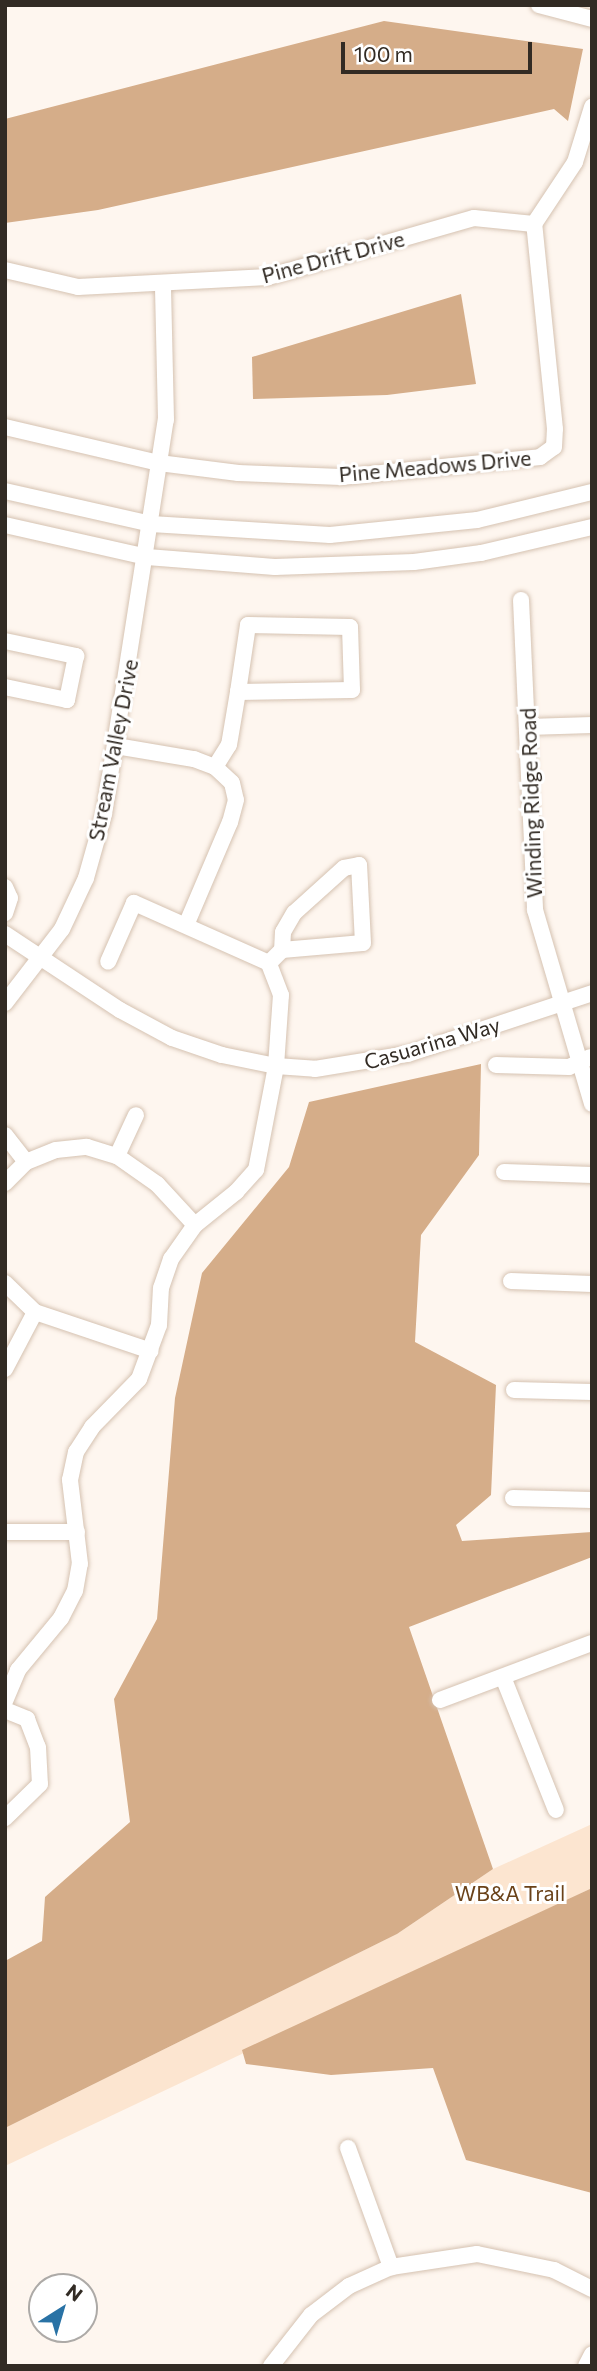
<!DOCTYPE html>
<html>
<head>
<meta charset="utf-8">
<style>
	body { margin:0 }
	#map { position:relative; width:597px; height:2371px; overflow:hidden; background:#fef6ef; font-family:Commissioner,sans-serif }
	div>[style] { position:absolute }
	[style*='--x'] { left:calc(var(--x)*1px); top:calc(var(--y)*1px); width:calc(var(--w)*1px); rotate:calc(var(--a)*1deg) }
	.green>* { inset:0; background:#fce5d0 }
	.forest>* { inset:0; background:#d5ad89 }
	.roads { filter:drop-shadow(0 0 2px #d5c2b1) drop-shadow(0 0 2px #d5c2b1) }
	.minor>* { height:16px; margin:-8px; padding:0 8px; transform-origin:8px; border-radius:8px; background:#fff }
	span { translate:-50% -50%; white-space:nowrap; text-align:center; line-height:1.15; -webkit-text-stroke:6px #fff; paint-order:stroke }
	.street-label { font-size:21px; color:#322b24 }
	.park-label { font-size:21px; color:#6a4219 }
	.frame { position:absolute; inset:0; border:7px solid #322b24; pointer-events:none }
	.north { position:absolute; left:28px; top:2273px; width:70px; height:70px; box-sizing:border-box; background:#fff; border:2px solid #adaaa7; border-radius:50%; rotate:37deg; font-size:19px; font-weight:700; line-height:28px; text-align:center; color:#322b24 }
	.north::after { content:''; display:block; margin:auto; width:24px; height:32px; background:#2972a5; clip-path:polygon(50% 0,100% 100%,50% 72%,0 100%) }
	.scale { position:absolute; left:341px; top:42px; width:191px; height:32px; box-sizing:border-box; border:4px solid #322b24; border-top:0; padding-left:9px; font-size:21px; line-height:24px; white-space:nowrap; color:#322b24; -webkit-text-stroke:5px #fff; paint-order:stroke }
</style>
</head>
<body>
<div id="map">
	<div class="green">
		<i style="clip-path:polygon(592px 1824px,592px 1888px,5px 2166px,5px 2128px,397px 1934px,493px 1869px)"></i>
	</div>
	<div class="forest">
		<i style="clip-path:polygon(384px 21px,583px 49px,568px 121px,554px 109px,98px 210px,5px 223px,5px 119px)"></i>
		<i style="clip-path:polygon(461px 294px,476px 384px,387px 395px,253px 399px,252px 357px)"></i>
		<i style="clip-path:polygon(481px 1064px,479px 1155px,421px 1235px,415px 1342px,496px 1385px,491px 1495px,456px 1525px,462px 1541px,592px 1532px,592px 1557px,409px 1627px,493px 1869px,397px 1934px,5px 2128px,5px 1961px,42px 1941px,45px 1897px,130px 1822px,114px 1699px,157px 1619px,175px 1398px,202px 1273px,289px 1167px,309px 1102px)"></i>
		<i style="clip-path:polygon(592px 1888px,592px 2193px,466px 2160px,433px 2068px,331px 2075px,246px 2064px,242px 2050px)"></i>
	</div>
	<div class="roads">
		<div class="minor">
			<i style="--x:539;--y:5;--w:55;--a:14.8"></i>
			<i style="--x:5;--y:270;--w:75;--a:13.1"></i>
			<i style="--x:78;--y:287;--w:190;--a:-3"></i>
			<i style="--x:268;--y:277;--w:214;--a:-16"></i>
			<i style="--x:474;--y:218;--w:60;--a:5.7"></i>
			<i style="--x:5;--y:427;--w:158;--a:13.2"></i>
			<i style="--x:159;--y:463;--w:80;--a:7.2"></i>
			<i style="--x:238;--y:473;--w:103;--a:2.2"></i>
			<i style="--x:341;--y:477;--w:200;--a:-5.7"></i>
			<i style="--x:540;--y:457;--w:17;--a:-36"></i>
			<i style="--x:554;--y:447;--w:18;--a:-87"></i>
			<i style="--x:555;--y:429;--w:206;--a:-95.8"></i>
			<i style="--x:534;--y:224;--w:74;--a:-56.5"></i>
			<i style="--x:575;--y:162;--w:58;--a:-72.8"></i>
			<i style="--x:5;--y:491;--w:150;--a:12.7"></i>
			<i style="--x:151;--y:524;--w:179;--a:3.5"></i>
			<i style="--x:330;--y:535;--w:148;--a:-5.8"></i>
			<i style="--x:477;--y:520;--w:118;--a:-13.7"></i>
			<i style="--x:5;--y:525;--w:146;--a:12.7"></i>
			<i style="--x:147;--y:557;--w:128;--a:4.5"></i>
			<i style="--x:275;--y:567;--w:139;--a:-2.1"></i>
			<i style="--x:414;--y:562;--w:68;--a:-7.7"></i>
			<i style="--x:481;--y:553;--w:114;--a:-13.2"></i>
			<i style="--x:521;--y:600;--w:310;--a:87.4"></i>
			<i style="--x:535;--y:910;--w:202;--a:73.6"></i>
			<i style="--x:5;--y:641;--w:73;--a:11.9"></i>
			<i style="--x:76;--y:656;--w:45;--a:101.6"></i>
			<i style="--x:67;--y:700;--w:63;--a:-168.2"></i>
			<i style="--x:528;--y:727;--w:64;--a:-1.8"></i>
			<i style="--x:116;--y:746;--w:79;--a:9.5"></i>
			<i style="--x:194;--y:759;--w:22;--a:21"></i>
			<i style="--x:215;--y:767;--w:23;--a:43"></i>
			<i style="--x:232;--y:783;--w:17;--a:77"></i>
			<i style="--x:236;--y:800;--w:23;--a:105"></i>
			<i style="--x:230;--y:822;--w:112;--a:113.1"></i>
			<i style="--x:215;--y:767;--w:26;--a:-58"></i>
			<i style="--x:229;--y:745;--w:54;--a:-80.4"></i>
			<i style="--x:238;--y:692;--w:114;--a:-1"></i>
			<i style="--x:352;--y:690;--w:63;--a:-91.8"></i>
			<i style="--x:350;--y:627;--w:102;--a:-178.9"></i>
			<i style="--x:248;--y:625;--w:68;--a:98.5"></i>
			<i style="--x:5;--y:887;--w:12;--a:66"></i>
			<i style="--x:10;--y:898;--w:16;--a:108"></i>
			<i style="--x:5;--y:934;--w:138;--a:33.5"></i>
			<i style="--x:120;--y:1010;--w:59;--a:28.3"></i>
			<i style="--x:172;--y:1038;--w:53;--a:18.8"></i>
			<i style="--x:222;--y:1055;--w:55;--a:11.5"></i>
			<i style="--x:276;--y:1066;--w:39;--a:4"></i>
			<i style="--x:315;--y:1069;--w:94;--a:-9.2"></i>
			<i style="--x:408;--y:1054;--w:194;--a:-18.3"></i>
			<i style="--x:269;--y:963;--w:18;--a:-45"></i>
			<i style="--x:282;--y:950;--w:81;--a:-4.9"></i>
			<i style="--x:363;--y:943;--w:78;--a:-92.9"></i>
			<i style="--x:359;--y:865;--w:15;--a:169"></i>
			<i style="--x:344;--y:868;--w:67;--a:138"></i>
			<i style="--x:294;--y:913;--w:22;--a:120"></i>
			<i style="--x:283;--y:932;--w:18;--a:93"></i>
			<i style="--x:5;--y:1003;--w:93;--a:-52.4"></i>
			<i style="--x:62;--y:929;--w:56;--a:-64.8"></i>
			<i style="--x:86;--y:878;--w:66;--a:-74.3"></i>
			<i style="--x:104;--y:814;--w:399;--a:-81.1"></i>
			<i style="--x:166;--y:420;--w:135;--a:-91.3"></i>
			<i style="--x:496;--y:1065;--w:73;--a:1.6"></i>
			<i style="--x:569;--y:1067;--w:23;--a:-25"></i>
			<i style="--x:5;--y:1135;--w:34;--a:52"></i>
			<i style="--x:117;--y:1156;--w:45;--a:-65.1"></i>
			<i style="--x:504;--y:1172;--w:88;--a:2"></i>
			<i style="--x:5;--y:1183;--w:30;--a:-45"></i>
			<i style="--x:26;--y:1162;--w:32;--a:-22"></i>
			<i style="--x:56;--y:1150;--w:31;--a:-6"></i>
			<i style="--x:87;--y:1147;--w:31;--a:17"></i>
			<i style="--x:117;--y:1156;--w:49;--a:35"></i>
			<i style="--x:157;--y:1184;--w:56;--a:47.2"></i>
			<i style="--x:511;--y:1281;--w:81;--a:2.1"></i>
			<i style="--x:5;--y:1283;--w:42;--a:44"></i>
			<i style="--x:35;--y:1312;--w:122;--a:18.6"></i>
			<i style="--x:5;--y:1369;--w:64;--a:-62.2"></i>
			<i style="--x:514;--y:1390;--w:78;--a:1.5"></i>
			<i style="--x:513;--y:1498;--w:79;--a:1.5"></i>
			<i style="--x:5;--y:1532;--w:72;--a:0"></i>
			<i style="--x:503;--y:1677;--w:143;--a:68.3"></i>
			<i style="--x:440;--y:1700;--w:162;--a:-20.6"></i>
			<i style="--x:5;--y:1701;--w:34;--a:-67"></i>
			<i style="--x:18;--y:1670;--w:67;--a:-50.4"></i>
			<i style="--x:61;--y:1618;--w:30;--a:-63"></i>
			<i style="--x:75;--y:1591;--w:27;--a:-80"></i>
			<i style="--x:80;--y:1564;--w:85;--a:-96.8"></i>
			<i style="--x:70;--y:1480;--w:29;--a:-78"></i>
			<i style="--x:76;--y:1452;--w:30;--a:-57"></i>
			<i style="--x:92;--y:1427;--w:67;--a:-45.6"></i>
			<i style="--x:139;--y:1379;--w:58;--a:-69.7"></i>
			<i style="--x:159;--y:1325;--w:37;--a:-87"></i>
			<i style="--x:161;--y:1288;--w:31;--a:-71"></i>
			<i style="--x:171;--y:1259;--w:42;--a:-54.8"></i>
			<i style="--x:195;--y:1225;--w:53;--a:-38.8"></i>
			<i style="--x:236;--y:1192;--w:30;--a:-48"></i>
			<i style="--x:256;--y:1170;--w:106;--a:-79.1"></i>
			<i style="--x:276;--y:1066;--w:71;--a:-86"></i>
			<i style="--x:281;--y:995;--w:34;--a:-111"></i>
			<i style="--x:269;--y:963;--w:148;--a:-156"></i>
			<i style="--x:134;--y:903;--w:64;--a:113.8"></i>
			<i style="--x:5;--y:1710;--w:24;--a:22"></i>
			<i style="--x:27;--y:1719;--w:30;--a:69"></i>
			<i style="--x:38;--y:1747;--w:37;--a:87"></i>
			<i style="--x:40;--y:1784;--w:49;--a:135.8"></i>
			<i style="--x:348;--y:2148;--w:127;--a:70.1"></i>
			<i style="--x:271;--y:2366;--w:65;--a:-51.9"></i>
			<i style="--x:311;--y:2315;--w:48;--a:-37.3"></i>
			<i style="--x:349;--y:2286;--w:46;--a:-24.3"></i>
			<i style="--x:391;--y:2267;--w:87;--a:-8.6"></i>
			<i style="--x:477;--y:2254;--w:79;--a:11.7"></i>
			<i style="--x:554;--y:2270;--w:42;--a:26.6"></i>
			<i style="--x:586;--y:2366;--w:13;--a:-63"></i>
		</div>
	</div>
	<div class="street-label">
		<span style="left:333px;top:257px;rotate:-15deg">Pine Drift Drive</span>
		<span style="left:435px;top:466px;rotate:-5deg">Pine Meadows Drive</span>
		<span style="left:113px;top:750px;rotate:-79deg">Stream Valley Drive</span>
		<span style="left:531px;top:803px;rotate:-92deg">Winding Ridge Road</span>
		<span style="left:432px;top:1043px;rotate:-16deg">Casuarina Way</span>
	</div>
	<div class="park-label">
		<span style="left:510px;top:1893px">WB&amp;A Trail</span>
	</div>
	<div class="frame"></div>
	<div class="north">N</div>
	<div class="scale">100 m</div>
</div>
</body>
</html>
